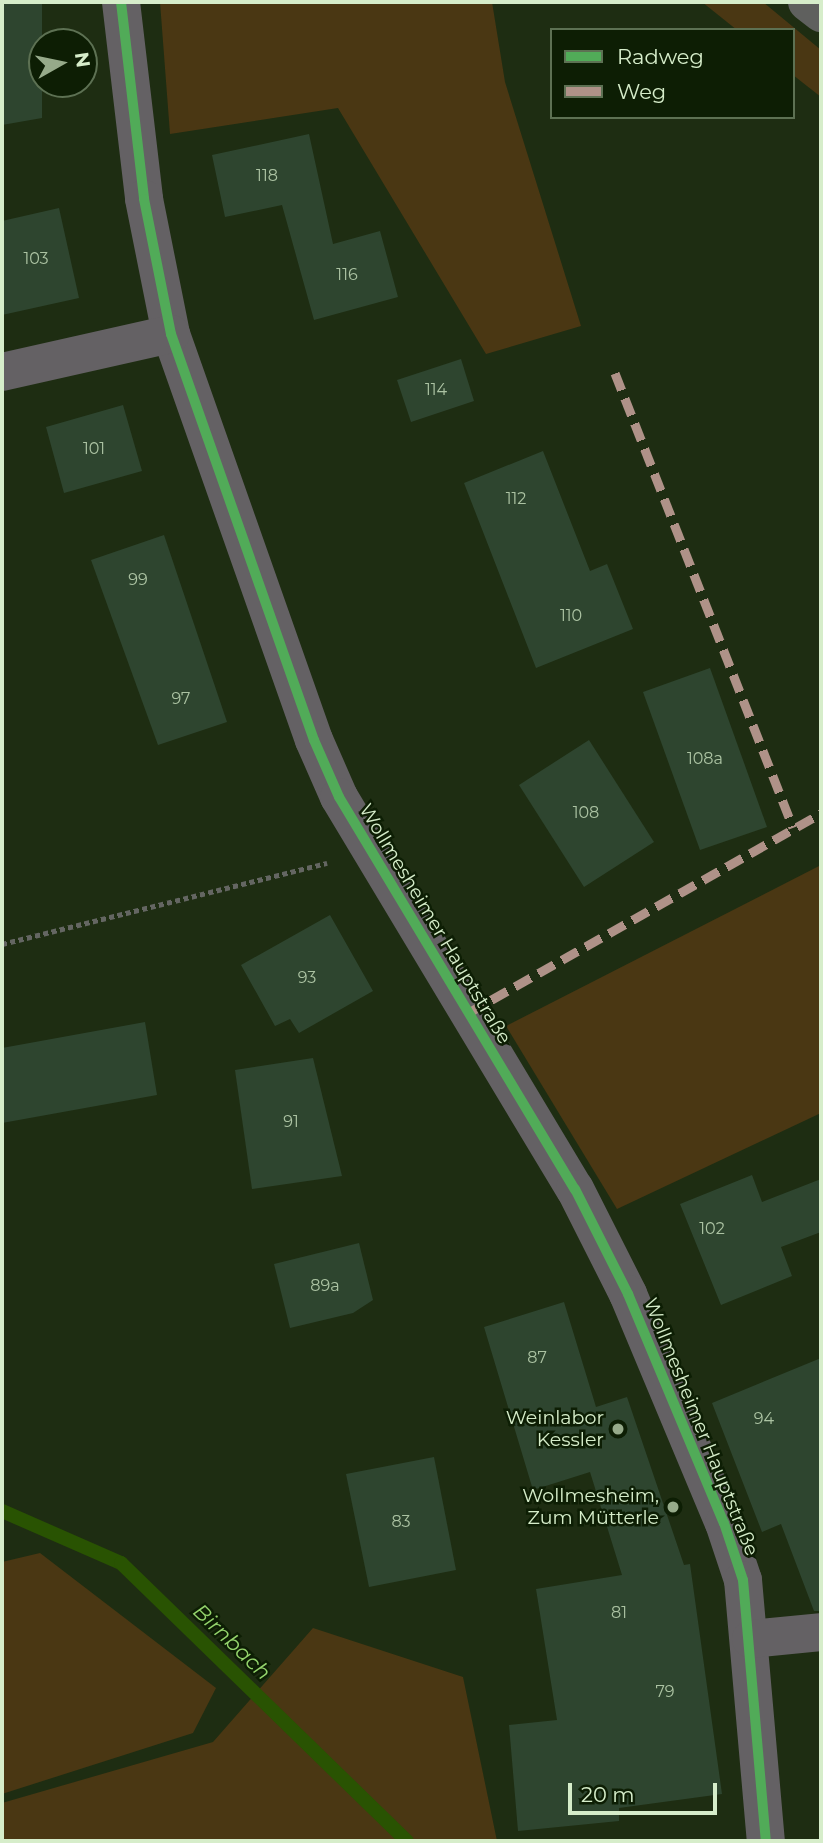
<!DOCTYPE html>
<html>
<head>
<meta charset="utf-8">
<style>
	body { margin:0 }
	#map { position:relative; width:823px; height:1843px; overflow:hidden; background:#1e2d12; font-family:Montserrat,sans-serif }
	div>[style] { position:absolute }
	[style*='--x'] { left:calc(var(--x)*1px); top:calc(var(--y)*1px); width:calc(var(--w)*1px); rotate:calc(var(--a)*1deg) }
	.green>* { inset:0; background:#4a3713 }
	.stream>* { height:14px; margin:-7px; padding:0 7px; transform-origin:7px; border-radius:7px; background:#295302 }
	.building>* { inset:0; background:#2e452f }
	.path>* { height:4.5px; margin-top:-2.25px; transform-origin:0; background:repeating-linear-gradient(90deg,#646662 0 5px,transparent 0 8.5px) }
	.minor>* { height:38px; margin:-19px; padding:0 19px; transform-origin:19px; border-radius:19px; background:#646164 }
	.major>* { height:38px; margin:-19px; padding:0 19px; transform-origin:19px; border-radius:19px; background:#5f605e }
	.quiet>* { height:9px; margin-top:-4.5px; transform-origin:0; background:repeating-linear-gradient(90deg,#af9288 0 18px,transparent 0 27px) }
	.cycleway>* { height:10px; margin:-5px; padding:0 5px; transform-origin:5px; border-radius:5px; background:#51ab58 }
	.dots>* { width:19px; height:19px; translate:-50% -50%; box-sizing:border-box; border:4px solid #0d1e04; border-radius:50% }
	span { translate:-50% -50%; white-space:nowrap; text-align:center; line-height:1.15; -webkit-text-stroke:5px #0d1e04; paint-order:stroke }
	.number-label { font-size:16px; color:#acc3a3 }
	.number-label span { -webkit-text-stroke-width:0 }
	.street-label { font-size:19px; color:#d6edca }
	.poi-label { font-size:19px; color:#d6edca }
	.right { translate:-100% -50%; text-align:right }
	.water-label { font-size:21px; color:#94d46c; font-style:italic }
	.frame { position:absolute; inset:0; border:4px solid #d6edca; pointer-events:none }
	.legend { position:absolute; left:550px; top:28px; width:245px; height:91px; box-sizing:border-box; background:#0d1e04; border:2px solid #5d7153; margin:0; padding:9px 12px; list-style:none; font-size:21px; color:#d6edca }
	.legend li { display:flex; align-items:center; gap:14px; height:35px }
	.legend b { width:35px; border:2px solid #5d7153 }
	.north { position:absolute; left:28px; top:28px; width:70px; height:70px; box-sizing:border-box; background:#0d1e04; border:2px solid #5d7153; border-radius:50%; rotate:81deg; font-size:19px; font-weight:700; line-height:28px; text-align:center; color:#d6edca }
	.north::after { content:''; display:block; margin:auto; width:24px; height:32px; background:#96aa8a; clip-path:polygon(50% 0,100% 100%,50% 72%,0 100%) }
	.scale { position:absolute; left:568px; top:1783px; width:149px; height:32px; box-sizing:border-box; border:4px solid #d6edca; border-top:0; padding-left:9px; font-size:21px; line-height:24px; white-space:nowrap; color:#d6edca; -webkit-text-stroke:5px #0d1e04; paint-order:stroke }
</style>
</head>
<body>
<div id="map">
	<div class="green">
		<i style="clip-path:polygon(160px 2px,492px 2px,505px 82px,581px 326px,486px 354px,338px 108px,170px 134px)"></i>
		<i style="clip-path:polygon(702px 2px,763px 2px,821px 50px,821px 97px,793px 75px,793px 30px,737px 30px)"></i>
		<i style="clip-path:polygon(821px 865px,821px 1113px,617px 1209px,506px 1026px)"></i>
		<i style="clip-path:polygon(40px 1553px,216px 1688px,193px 1733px,2px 1794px,2px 1562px)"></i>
		<i style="clip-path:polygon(313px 1628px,463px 1677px,497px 1841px,2px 1841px,2px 1803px,213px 1742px)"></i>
	</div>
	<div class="stream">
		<i style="--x:2;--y:1511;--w:130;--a:23.6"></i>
		<i style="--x:121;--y:1563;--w:399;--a:44.2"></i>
	</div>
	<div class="building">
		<i style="clip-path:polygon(2px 2px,42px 2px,42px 118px,2px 125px)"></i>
		<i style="clip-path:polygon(309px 134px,333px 244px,380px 231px,398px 297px,314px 320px,282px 205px,225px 217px,212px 155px)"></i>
		<i style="clip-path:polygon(59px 208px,79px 298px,2px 315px,2px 221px)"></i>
		<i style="clip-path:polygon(461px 359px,474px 401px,411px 422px,397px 380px)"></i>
		<i style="clip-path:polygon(123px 405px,142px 471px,64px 493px,46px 427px)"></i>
		<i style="clip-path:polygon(543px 451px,590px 571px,607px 564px,633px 629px,536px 668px,464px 483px)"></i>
		<i style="clip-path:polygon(164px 535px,227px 722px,158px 745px,91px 560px)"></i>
		<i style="clip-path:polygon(710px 668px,767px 827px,700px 850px,643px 692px)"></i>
		<i style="clip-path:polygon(589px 740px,654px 842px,584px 887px,519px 785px)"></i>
		<i style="clip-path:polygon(330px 915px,373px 991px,299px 1033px,290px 1019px,275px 1026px,241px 965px)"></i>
		<i style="clip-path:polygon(145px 1022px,157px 1095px,2px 1123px,2px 1048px)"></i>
		<i style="clip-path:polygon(313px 1058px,342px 1176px,252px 1189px,235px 1070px)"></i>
		<i style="clip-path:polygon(752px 1175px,762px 1202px,821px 1179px,821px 1232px,781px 1247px,792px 1276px,721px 1305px,680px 1204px)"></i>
		<i style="clip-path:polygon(359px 1243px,373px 1300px,353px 1313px,290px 1328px,274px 1264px)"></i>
		<i style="clip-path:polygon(564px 1302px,596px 1407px,627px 1397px,684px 1565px,690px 1564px,722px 1794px,619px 1808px,619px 1821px,518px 1831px,509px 1725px,557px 1720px,536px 1589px,622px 1575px,590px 1472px,533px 1490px,484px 1327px)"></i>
		<i style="clip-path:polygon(821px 1358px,821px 1611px,814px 1611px,781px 1524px,762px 1532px,712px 1403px)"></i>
		<i style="clip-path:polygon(434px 1457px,456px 1570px,369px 1587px,346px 1474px)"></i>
	</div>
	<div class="path">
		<i style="--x:2;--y:944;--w:335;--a:-14"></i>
	</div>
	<div class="minor">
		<i style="--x:121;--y:2;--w:198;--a:83.3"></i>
		<i style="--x:144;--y:199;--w:138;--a:78.7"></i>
		<i style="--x:171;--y:334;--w:430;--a:70.6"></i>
		<i style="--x:314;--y:740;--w:62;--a:66.3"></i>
		<i style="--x:339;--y:797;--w:458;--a:59"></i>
		<i style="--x:575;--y:1189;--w:118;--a:63.2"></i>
		<i style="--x:628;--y:1294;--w:248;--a:67.3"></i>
		<i style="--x:724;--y:1523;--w:60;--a:71.6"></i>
		<i style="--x:743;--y:1580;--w:262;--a:85"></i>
		<i style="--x:2;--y:372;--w:173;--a:-12.7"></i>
		<i style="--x:751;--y:1639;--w:70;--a:-5.7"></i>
	</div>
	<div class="major">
		<i style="--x:807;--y:2;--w:18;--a:38"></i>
	</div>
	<div class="quiet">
		<i style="--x:615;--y:373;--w:488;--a:68.6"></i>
		<i style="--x:468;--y:1013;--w:406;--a:-29.5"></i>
	</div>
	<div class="cycleway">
		<i style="--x:121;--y:2;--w:198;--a:83.3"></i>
		<i style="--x:144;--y:199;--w:138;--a:78.7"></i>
		<i style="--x:171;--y:334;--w:430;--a:70.6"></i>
		<i style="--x:314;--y:740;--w:62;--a:66.3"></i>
		<i style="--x:339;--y:797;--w:458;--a:59"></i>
		<i style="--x:575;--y:1189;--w:118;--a:63.2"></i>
		<i style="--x:628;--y:1294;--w:248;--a:67.3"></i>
		<i style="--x:724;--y:1523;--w:60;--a:71.6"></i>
		<i style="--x:743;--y:1580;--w:262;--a:85"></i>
	</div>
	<div class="dots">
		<i style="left:618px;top:1429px;background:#96aa8a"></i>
		<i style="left:673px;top:1507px;background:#96aa8a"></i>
	</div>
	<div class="number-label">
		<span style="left:267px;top:176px">118</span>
		<span style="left:36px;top:259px">103</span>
		<span style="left:347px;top:275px">116</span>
		<span style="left:436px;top:390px">114</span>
		<span style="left:94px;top:449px">101</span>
		<span style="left:516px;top:499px">112</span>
		<span style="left:138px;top:580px">99</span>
		<span style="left:571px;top:616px">110</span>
		<span style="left:181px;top:699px">97</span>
		<span style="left:705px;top:759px">108a</span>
		<span style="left:586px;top:813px">108</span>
		<span style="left:307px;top:978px">93</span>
		<span style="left:291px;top:1122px">91</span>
		<span style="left:712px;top:1229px">102</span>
		<span style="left:325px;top:1286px">89a</span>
		<span style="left:537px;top:1358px">87</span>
		<span style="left:764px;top:1419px">94</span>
		<span style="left:401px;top:1522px">83</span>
		<span style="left:619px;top:1613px">81</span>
		<span style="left:665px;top:1692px">79</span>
	</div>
	<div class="street-label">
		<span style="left:435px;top:924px;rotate:59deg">Wollmesheimer Hauptstraße</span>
		<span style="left:701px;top:1427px;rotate:68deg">Wollmesheimer Hauptstraße</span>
	</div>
	<div class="poi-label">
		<span class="right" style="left:604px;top:1429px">Weinlabor<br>Kessler</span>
		<span class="right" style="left:659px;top:1507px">Wollmesheim,<br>Zum Mütterle</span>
	</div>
	<div class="water-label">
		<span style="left:232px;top:1642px;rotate:44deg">Birnbach</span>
	</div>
	<div class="frame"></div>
	<ul class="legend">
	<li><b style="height:9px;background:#51ab58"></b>Radweg</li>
	<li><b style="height:9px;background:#af9288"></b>Weg</li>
	</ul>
	<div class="north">N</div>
	<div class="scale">20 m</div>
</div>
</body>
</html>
